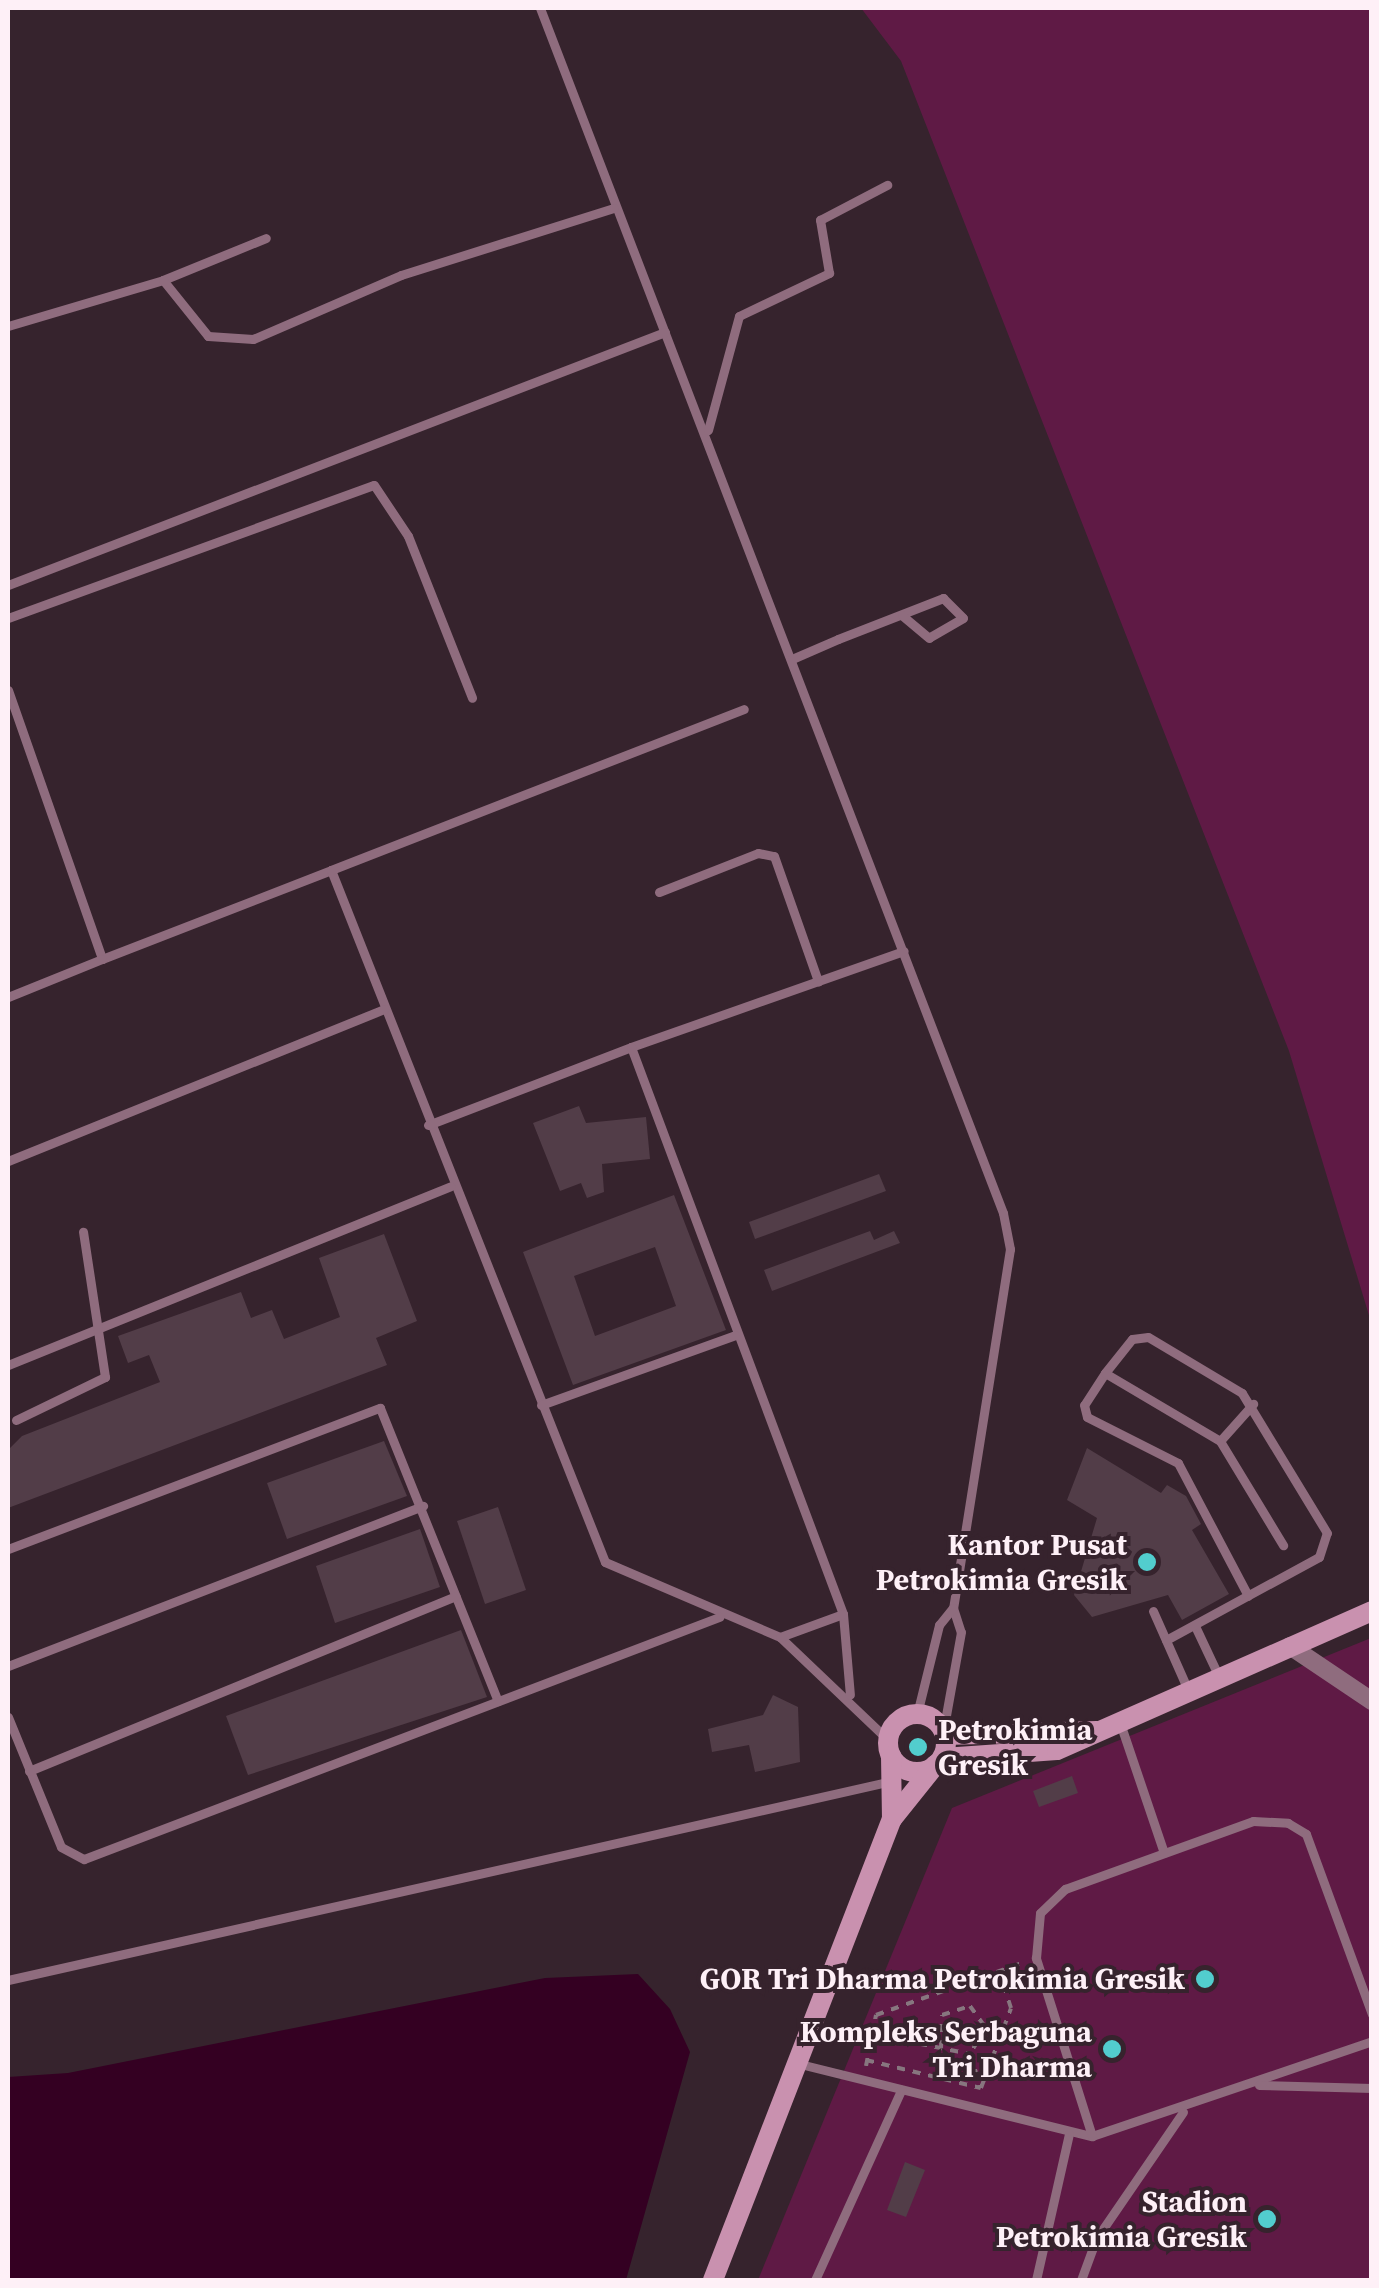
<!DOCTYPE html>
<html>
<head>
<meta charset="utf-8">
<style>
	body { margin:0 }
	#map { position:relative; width:1379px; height:2288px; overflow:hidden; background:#36232d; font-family:"Source Serif 4",serif }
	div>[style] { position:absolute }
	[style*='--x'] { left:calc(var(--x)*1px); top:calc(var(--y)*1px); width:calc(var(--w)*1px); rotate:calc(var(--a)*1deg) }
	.green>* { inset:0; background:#5f1a45 }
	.water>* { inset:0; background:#340022 }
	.building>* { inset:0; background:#523d48 }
	.path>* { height:4px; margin-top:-2px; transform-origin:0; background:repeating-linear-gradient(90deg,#87767f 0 8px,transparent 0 16px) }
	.service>* { height:9px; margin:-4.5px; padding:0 4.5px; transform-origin:4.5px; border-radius:4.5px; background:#8f6c7e }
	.minor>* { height:18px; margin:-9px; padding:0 9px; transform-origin:9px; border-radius:9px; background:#8f6c7e }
	.secondary>* { height:20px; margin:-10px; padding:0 10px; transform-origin:10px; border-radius:10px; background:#c991af }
	.secondary>.ring { margin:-10px; padding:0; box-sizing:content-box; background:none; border:20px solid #c991af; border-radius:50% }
	.dots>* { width:28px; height:28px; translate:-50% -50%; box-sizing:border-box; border:5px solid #36232d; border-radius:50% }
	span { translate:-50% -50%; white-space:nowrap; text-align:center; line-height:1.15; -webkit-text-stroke:8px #36232d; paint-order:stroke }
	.poi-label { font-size:30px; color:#fef0f7; font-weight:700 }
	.right { translate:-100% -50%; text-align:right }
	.left { translate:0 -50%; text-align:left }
	.frame { position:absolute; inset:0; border:10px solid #fef0f7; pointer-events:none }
</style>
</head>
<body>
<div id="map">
	<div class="green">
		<i style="clip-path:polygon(861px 8px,1371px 8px,1371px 1322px,1289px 1051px,901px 61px)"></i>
		<i style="clip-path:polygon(1371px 1638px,1371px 2280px,758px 2280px,952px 1808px)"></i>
	</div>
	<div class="water">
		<i style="clip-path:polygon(638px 1974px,670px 2009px,690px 2052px,626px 2280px,8px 2280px,8px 2077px,68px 2073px,545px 1978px)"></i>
	</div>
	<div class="building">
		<i style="clip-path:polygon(579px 1106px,586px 1123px,646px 1117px,650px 1159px,602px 1164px,604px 1192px,587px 1198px,581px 1183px,560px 1191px,533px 1123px)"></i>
		<i style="clip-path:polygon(879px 1174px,886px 1191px,755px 1239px,749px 1222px)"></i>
		<i style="clip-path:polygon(evenodd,674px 1195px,726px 1330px,573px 1385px,523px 1252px,674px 1195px,655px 1247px,676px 1306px,595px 1336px,574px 1276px,655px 1247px)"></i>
		<i style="clip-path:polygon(870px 1231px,874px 1240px,894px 1231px,900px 1243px,772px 1291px,764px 1270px)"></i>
		<i style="clip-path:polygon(384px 1234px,417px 1321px,376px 1338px,387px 1365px,8px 1508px,8px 1450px,22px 1436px,160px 1382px,149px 1355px,128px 1363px,118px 1336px,241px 1292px,251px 1318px,272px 1310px,284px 1339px,340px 1317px,319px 1258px)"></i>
		<i style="clip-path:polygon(384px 1441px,407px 1496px,287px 1539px,267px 1483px)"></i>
		<i style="clip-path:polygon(1087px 1448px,1161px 1493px,1167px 1485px,1186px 1496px,1201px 1524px,1192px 1530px,1229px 1594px,1182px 1620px,1168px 1595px,1092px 1617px,1074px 1595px,1097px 1518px,1067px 1500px)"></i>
		<i style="clip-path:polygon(498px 1507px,526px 1590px,485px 1604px,457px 1521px)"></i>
		<i style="clip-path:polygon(420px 1529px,440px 1587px,335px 1623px,316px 1566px)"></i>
		<i style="clip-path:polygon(461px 1630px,487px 1697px,248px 1775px,226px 1716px)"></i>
		<i style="clip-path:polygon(773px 1695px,798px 1707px,800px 1762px,755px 1772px,749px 1745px,712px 1752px,708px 1729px,763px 1715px)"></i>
		<i style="clip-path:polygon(1072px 1776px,1078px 1793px,1039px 1807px,1033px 1791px)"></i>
		<i style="clip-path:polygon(905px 2162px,925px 2170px,906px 2217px,887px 2210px)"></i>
	</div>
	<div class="path">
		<i style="--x:872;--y:2034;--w:100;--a:11.5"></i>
		<i style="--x:941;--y:2048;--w:33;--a:-88"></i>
		<i style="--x:942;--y:2015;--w:29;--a:-18"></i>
		<i style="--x:970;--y:2006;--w:27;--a:54"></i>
		<i style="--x:986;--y:2028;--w:31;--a:122"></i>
		<i style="--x:970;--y:2054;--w:36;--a:72"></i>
		<i style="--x:866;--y:2060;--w:118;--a:13.7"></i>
		<i style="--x:866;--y:2066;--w:52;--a:-78.9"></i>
		<i style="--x:876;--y:2015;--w:158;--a:-19.6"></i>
		<i style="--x:981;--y:2088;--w:85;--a:-69.4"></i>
		<i style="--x:1011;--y:2008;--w:39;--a:-108"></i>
	</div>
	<div class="service">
		<i style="--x:540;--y:8;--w:1291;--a:68.98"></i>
		<i style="--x:1003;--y:1213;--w:37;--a:79"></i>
		<i style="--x:1010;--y:1249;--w:363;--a:99"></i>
		<i style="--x:953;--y:1608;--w:25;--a:72"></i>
		<i style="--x:961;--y:1632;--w:102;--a:100.2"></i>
		<i style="--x:163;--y:280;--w:111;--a:-22.2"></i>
		<i style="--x:8;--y:326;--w:162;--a:-16.5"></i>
		<i style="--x:163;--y:280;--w:72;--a:51.2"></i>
		<i style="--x:208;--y:336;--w:45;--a:3.8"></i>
		<i style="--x:253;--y:339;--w:161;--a:-23.4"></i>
		<i style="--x:401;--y:275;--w:223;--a:-17.5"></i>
		<i style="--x:708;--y:430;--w:118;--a:-74.8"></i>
		<i style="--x:739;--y:316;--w:100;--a:-25.5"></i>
		<i style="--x:829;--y:273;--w:54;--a:-99.6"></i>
		<i style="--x:820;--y:220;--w:76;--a:-27.6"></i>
		<i style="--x:8;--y:585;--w:704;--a:-21.06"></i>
		<i style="--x:8;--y:618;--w:389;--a:-20"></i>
		<i style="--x:374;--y:485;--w:61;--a:56.3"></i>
		<i style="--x:408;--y:536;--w:174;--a:68.4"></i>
		<i style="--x:792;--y:659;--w:50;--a:-23.5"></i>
		<i style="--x:838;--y:639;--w:113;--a:-21.3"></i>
		<i style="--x:943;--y:598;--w:28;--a:45"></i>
		<i style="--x:963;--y:618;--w:39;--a:150"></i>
		<i style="--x:929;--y:638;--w:35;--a:-140"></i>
		<i style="--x:8;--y:690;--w:285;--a:70.7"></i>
		<i style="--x:102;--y:959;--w:246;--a:-21.2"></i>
		<i style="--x:331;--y:870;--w:744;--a:68.4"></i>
		<i style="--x:605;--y:1562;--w:190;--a:23.2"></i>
		<i style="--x:780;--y:1637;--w:149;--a:43.6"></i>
		<i style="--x:331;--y:870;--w:443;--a:-21.3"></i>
		<i style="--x:659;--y:892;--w:106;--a:-21.5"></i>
		<i style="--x:758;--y:853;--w:16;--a:11"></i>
		<i style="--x:774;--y:856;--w:133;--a:70.6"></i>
		<i style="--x:8;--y:997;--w:101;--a:-22"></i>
		<i style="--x:631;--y:1047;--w:289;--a:-19.4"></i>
		<i style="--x:428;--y:1125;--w:217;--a:-21"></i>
		<i style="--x:631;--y:1047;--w:605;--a:69.5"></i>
		<i style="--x:843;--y:1614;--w:81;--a:85.1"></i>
		<i style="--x:8;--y:1161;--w:406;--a:-22"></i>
		<i style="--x:8;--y:1365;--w:477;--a:-22"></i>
		<i style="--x:1105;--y:1373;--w:38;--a:123"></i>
		<i style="--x:1084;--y:1405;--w:12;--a:76"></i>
		<i style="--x:1087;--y:1417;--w:102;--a:26.8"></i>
		<i style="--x:1178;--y:1463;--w:150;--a:62.2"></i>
		<i style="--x:541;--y:1405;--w:206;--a:-19.8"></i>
		<i style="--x:16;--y:1420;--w:99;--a:-25.8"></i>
		<i style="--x:105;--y:1377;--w:147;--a:-98.6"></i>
		<i style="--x:1220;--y:1441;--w:50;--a:-48.3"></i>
		<i style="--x:8;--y:1549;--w:398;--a:-20.8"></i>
		<i style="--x:380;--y:1408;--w:316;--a:68.1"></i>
		<i style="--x:1153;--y:1611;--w:86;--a:66.1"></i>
		<i style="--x:1195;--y:1626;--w:56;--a:64.8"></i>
		<i style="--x:780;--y:1637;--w:67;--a:-20.1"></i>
		<i style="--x:1166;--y:1640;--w:174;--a:-28.5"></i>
		<i style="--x:1319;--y:1557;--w:25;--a:-72"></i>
		<i style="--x:1327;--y:1533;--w:164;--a:-121.3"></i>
		<i style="--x:1242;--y:1393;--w:109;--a:-149.2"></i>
		<i style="--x:1148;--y:1337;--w:16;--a:173"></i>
		<i style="--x:1132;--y:1339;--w:43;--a:128.5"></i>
		<i style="--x:1105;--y:1373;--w:134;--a:30.6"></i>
		<i style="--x:1220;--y:1441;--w:122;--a:58.8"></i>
		<i style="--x:8;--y:1666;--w:445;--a:-21.1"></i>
		<i style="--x:917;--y:1714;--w:92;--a:-76.1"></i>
		<i style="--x:939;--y:1625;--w:22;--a:-51"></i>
		<i style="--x:8;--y:1717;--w:140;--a:67.8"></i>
		<i style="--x:61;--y:1847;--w:26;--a:28"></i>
		<i style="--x:84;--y:1859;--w:680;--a:-20.86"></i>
		<i style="--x:1120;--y:1723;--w:137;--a:71.3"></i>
		<i style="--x:29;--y:1771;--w:461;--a:-22.3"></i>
		<i style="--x:8;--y:1980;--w:906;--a:-12.69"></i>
		<i style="--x:800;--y:2064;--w:301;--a:13.9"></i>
		<i style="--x:1092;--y:2136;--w:296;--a:-18.7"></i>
		<i style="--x:1259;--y:2085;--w:113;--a:1.5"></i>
		<i style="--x:1092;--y:2136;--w:187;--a:-107.5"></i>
		<i style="--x:1036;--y:1958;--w:45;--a:-84.9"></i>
		<i style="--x:1040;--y:1913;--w:35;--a:-44"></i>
		<i style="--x:1065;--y:1889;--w:200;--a:-19.9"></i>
		<i style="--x:1253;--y:1821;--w:35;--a:3"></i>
		<i style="--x:1288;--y:1823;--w:21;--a:31"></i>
		<i style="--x:1306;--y:1834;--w:192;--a:69.9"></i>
		<i style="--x:815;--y:2280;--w:209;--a:-65.6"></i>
		<i style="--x:1036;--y:2280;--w:150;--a:-77.3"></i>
		<i style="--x:1081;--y:2280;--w:44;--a:-69.9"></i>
		<i style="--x:1096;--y:2239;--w:154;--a:-55.6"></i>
	</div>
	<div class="minor">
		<i style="--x:1290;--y:1646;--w:99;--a:33.9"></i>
	</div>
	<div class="secondary">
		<i class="ring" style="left:888px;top:1714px;width:38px;height:38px"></i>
		<i style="--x:945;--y:1735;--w:152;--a:-1.5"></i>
		<i style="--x:891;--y:1756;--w:63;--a:89.1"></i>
		<i style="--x:943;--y:1758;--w:114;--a:-4"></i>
		<i style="--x:1057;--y:1750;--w:344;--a:-23.8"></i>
		<i style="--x:713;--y:2280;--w:495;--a:-68.8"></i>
		<i style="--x:892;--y:1819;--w:70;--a:-51.3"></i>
	</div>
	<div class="dots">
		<i style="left:1147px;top:1562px;background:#52cdce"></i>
		<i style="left:918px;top:1747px;background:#52cdce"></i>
		<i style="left:1205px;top:1979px;background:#52cdce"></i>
		<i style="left:1112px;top:2049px;background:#52cdce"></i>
		<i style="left:1267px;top:2219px;background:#52cdce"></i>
	</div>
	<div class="poi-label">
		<span class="right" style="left:1127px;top:1562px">Kantor Pusat<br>Petrokimia Gresik</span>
		<span class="left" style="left:938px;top:1747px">Petrokimia<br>Gresik</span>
		<span class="right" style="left:1185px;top:1979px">GOR Tri Dharma Petrokimia Gresik</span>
		<span class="right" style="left:1092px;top:2049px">Kompleks Serbaguna<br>Tri Dharma</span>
		<span class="right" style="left:1247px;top:2219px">Stadion<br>Petrokimia Gresik</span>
	</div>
	<div class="frame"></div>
</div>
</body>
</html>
